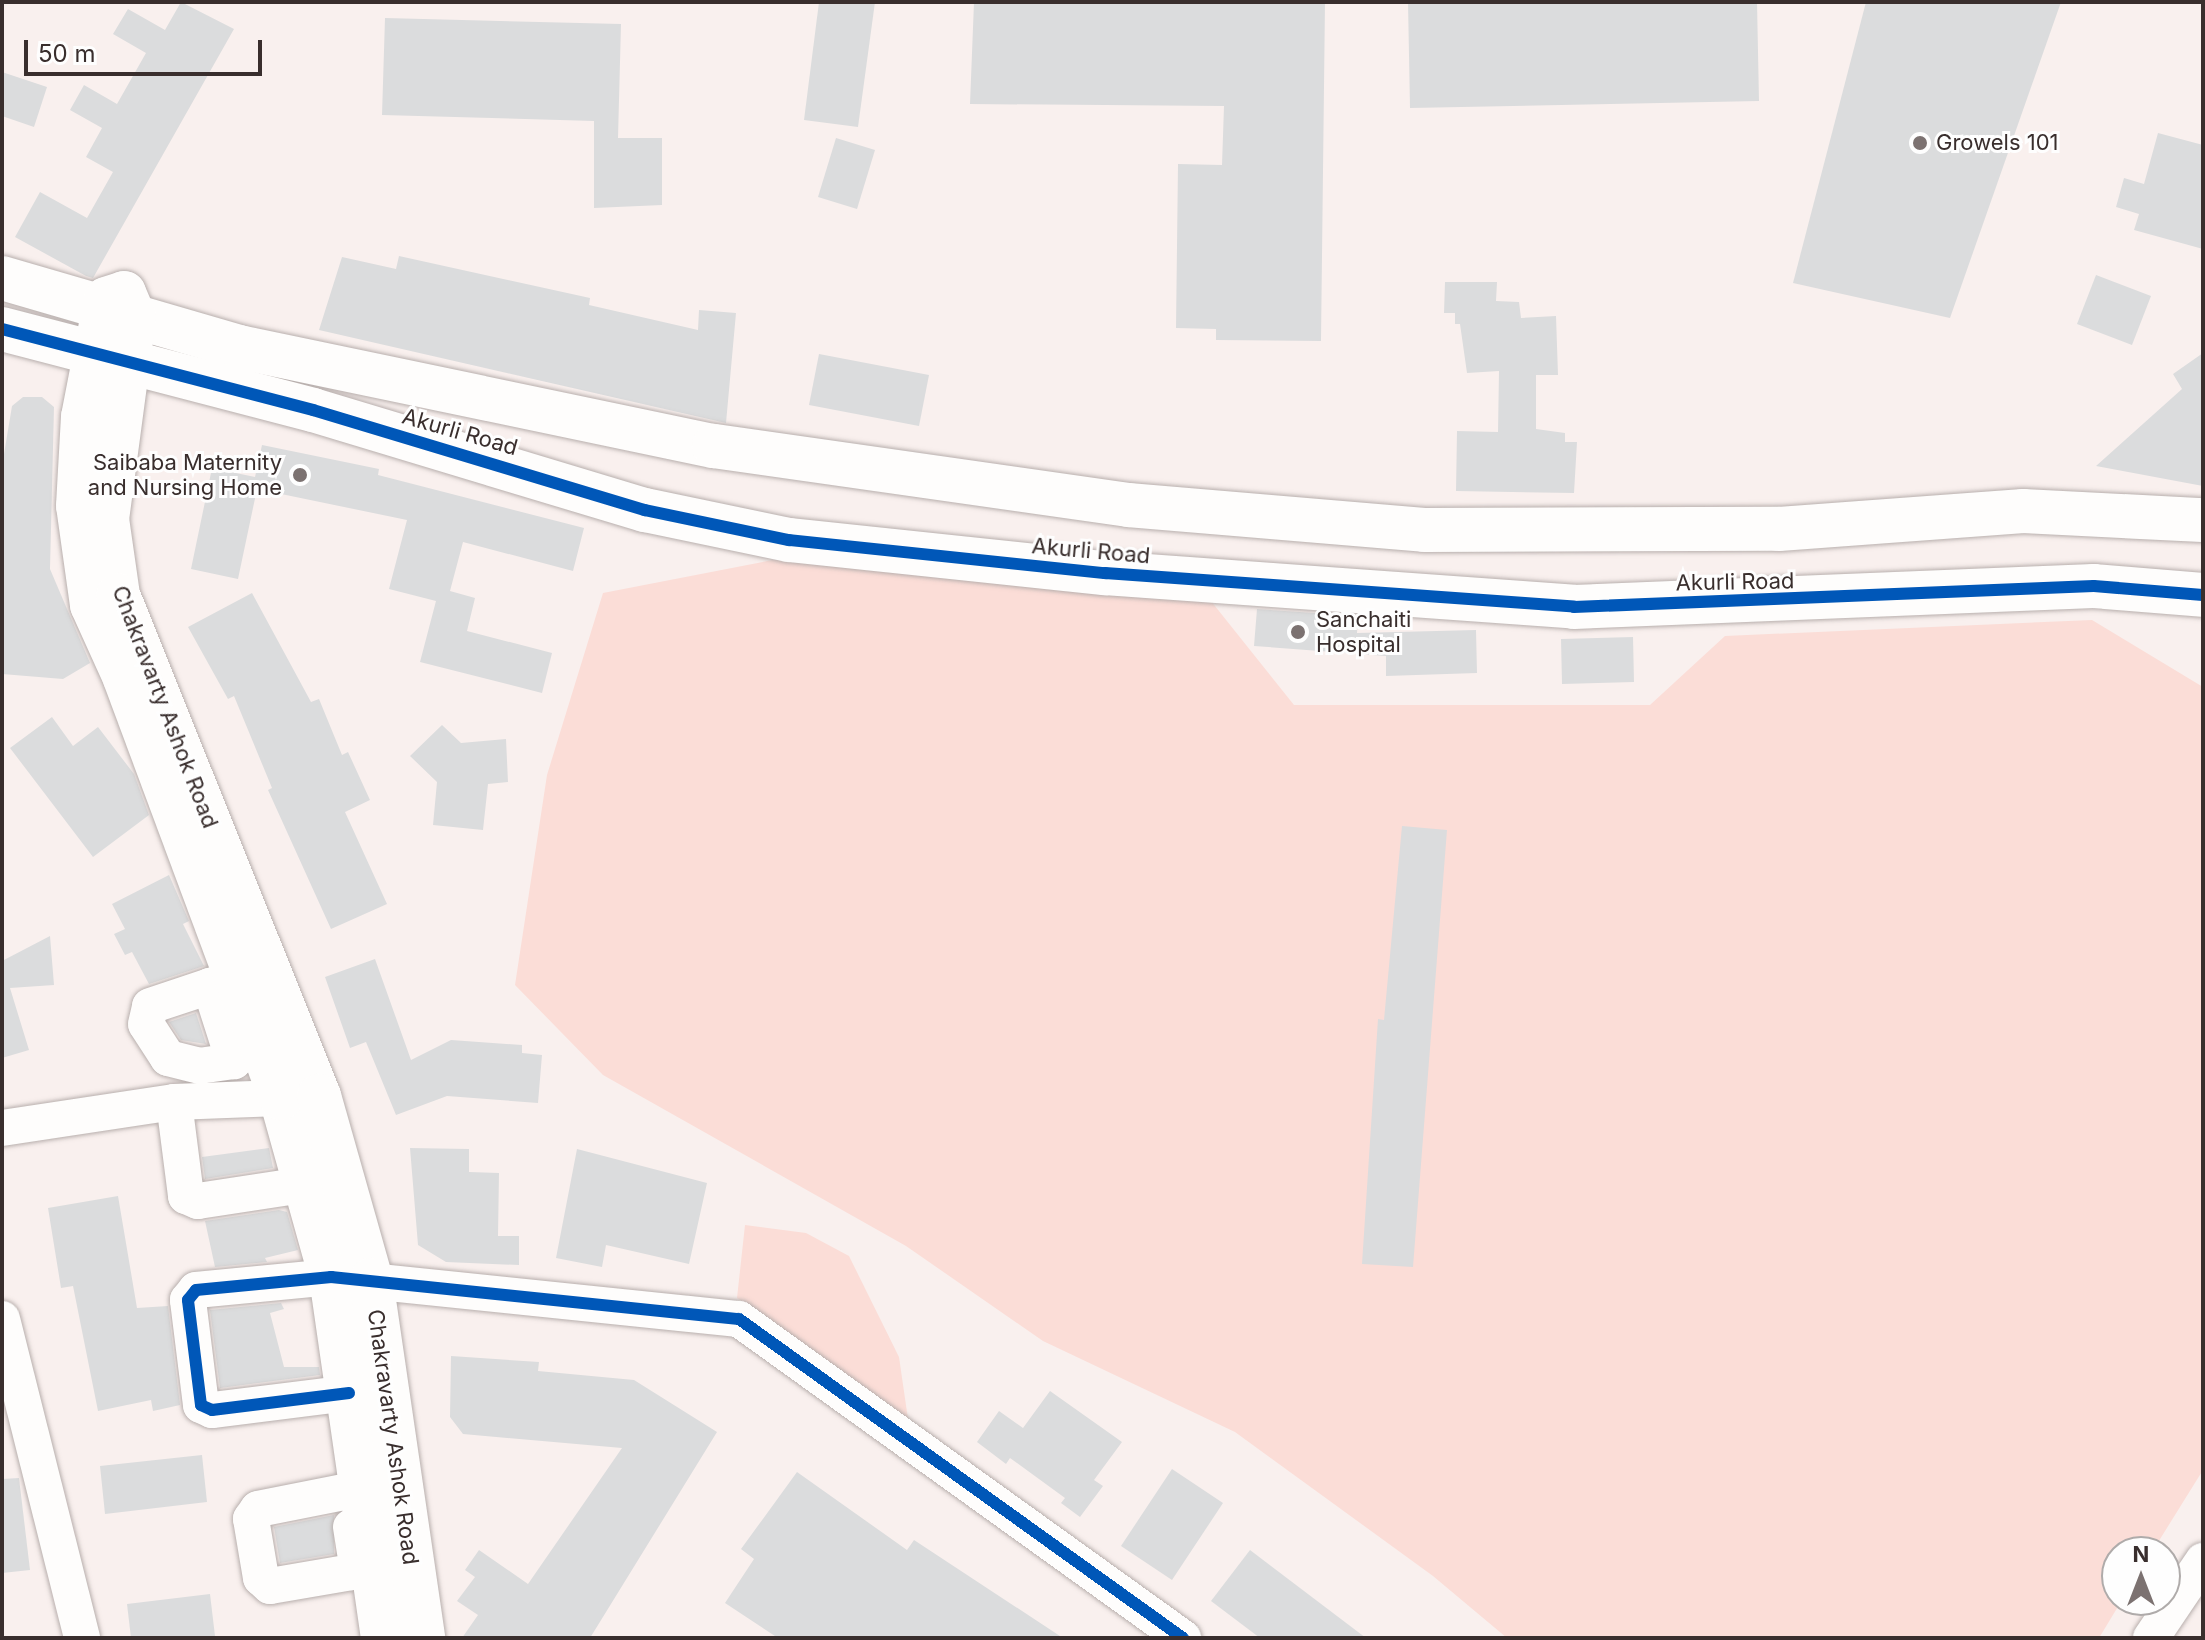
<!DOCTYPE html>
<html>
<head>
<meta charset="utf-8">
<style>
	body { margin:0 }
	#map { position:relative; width:2205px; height:1640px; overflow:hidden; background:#f9f0ee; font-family:Inter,sans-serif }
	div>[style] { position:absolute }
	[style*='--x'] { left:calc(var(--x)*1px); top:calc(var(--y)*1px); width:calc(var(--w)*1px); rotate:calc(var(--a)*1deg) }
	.green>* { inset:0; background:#fbddd7 }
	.building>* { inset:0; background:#dbdcdd }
	.roads { filter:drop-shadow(0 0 2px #b8afad) drop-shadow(0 0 2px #b8afad) }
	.street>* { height:36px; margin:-18px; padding:0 18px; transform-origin:18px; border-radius:18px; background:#fefdfc }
	.secondary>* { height:44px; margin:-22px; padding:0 22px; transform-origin:22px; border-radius:22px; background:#fefdfc }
	.cycleway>* { height:12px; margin:-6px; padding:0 6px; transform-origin:6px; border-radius:6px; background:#0057b8 }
	.dots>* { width:22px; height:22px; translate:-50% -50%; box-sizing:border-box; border:4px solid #fefefe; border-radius:50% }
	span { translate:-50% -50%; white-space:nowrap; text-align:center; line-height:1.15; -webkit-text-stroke:6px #fefefe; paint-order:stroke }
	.poi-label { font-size:22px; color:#392e2d }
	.left { translate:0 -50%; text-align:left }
	.right { translate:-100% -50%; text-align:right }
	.street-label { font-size:22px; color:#392e2d }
	.frame { position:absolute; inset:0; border:4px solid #392e2d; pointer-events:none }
	.north { position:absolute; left:2101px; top:1536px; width:80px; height:80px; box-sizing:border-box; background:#fefefe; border:2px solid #afabaa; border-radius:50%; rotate:0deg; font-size:22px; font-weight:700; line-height:32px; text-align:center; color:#392e2d }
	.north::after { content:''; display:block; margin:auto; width:28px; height:36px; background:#7c7271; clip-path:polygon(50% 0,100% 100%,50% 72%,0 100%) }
	.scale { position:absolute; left:24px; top:40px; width:238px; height:36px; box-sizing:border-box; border:4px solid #392e2d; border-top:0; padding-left:10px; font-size:24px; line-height:28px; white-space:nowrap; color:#392e2d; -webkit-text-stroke:6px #fefefe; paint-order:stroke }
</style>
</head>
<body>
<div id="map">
	<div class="green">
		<i style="clip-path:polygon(778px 559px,1203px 591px,1294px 705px,1650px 705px,1725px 636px,2092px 620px,2203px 687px,2203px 1470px,2152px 1552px,2117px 1552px,2117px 1600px,2122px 1600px,2099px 1638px,1507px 1638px,1433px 1576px,1235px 1432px,1043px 1341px,906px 1246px,603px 1075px,515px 985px,547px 775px,603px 593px)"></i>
		<i style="clip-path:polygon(745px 1225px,806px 1233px,849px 1256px,899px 1357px,908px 1419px,737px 1298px)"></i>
	</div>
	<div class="building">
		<i style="clip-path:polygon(181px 2px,234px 29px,93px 278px,86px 276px,15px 237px,40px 192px,87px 218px,113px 172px,86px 157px,102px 128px,70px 110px,84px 85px,117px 104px,146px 53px,113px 34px,128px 9px,165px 30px)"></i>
		<i style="clip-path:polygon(819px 2px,875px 2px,858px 127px,804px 120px)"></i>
		<i style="clip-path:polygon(974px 2px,1325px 2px,1321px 341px,1216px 340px,1216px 329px,1176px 328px,1178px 164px,1222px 165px,1224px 106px,970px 104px)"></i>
		<i style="clip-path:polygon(1408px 2px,1757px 2px,1759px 101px,1410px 108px)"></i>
		<i style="clip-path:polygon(1866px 2px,2061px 2px,1950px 318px,1793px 283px)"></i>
		<i style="clip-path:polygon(385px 18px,621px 24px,618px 138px,662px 138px,662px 205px,594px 208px,594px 121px,382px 115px)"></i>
		<i style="clip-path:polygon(2px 72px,47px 87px,34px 127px,2px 116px)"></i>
		<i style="clip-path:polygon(2158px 133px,2203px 145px,2203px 249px,2134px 230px,2139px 214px,2116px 207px,2124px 178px,2144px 184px)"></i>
		<i style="clip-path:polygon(836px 138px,875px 150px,857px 209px,818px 197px)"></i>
		<i style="clip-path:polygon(399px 256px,590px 298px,589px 305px,698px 330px,699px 310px,736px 313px,726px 423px,319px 330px,342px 257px,396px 269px)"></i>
		<i style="clip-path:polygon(2096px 275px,2151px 296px,2132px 345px,2077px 324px)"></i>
		<i style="clip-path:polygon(1445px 282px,1497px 282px,1496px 301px,1519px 302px,1521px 318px,1556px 316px,1558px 375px,1536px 375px,1536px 429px,1565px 433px,1565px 442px,1577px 442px,1574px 493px,1456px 491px,1457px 431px,1498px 432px,1499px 371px,1467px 373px,1460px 324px,1455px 324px,1455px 313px,1444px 313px)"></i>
		<i style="clip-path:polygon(2203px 353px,2203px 486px,2096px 466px,2182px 389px,2173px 374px)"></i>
		<i style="clip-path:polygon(819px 354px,929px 375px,919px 426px,809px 405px)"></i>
		<i style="clip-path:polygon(23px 397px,42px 397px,54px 407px,50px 569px,90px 663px,63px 679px,2px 674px,2px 466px,12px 406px)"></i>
		<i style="clip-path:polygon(262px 445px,379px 469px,378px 475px,584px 528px,573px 571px,463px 542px,450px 591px,475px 598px,467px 631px,552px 653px,542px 693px,420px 662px,436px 601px,389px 589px,407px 520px,257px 489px,238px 579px,191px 569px,212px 468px,255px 477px)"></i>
		<i style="clip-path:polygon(252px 593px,311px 702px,319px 699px,342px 755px,348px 752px,370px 800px,345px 812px,387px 904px,331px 929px,268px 790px,272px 788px,234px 696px,228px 699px,188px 627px)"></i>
		<i style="clip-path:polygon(1257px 609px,1358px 616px,1357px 633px,1476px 630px,1477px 673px,1386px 676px,1386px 656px,1254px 646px)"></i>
		<i style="clip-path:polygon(1633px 637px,1634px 682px,1562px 684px,1561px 639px)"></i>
		<i style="clip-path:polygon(52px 717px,73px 746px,98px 727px,134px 774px,149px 815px,93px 857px,10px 748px)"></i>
		<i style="clip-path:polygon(442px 725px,461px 743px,506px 739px,508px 782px,488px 784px,483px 830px,433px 825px,437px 782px,410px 756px)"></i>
		<i style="clip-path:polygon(1402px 826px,1447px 830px,1413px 1267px,1362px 1264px,1378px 1019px,1384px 1020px)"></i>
		<i style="clip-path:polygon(169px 875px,189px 921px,183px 924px,204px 966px,149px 984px,132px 952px,125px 955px,114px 934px,125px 929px,112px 904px)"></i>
		<i style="clip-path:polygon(50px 936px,54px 985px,10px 988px,29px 1050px,2px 1058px,2px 961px)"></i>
		<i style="clip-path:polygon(375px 959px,411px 1060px,451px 1040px,522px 1045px,522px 1053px,542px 1055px,538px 1103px,447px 1096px,396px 1115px,366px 1042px,350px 1048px,325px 977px)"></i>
		<i style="clip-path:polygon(196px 1013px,206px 1044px,181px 1040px,169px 1022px)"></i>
		<i style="clip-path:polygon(269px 1148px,273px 1168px,205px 1179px,202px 1157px)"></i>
		<i style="clip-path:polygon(410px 1148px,469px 1149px,469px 1172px,499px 1173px,498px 1236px,519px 1236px,519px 1265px,446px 1262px,418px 1245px)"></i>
		<i style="clip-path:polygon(577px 1149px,707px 1183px,689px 1264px,606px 1245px,602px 1267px,556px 1258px)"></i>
		<i style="clip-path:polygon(118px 1196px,137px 1308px,168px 1306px,180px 1405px,153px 1411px,151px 1400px,98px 1411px,73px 1286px,61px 1288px,48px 1208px)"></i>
		<i style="clip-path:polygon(279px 1210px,287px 1212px,298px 1250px,265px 1258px,267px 1262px,215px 1267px,205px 1221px)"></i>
		<i style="clip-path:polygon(281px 1303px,284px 1309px,270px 1313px,284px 1367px,319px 1367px,320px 1375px,220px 1388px,210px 1310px)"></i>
		<i style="clip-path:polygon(451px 1356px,539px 1362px,538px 1371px,634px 1380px,717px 1432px,590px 1638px,462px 1638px,478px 1615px,457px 1601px,475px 1577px,465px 1570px,479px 1550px,528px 1584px,622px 1448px,463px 1434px,450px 1417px)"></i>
		<i style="clip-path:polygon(1050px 1391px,1122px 1442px,1094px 1480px,1103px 1486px,1080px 1517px,1061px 1503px,1065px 1498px,1010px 1458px,1006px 1464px,977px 1442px,999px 1411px,1023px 1428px)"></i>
		<i style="clip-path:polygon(202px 1455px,207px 1502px,105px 1514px,100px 1466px)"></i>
		<i style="clip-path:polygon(1172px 1469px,1223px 1503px,1172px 1580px,1121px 1546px)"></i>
		<i style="clip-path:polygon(797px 1472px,907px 1550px,914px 1540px,1063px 1638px,778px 1638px,725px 1603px,754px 1559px,741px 1549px)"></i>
		<i style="clip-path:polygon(19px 1478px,30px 1570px,2px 1573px,2px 1479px)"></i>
		<i style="clip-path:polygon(334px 1515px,334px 1554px,280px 1563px,274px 1527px)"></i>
		<i style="clip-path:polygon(1250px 1550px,1366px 1638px,1260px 1638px,1211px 1601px)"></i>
		<i style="clip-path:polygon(210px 1594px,215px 1636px,131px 1638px,127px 1604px)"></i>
	</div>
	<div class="roads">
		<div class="street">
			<i style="--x:210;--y:986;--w:79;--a:72.3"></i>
			<i style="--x:234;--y:1061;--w:34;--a:172"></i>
			<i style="--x:200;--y:1066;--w:33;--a:-166"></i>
			<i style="--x:168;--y:1058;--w:40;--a:-122.9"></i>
			<i style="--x:146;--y:1024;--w:18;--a:-77"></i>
			<i style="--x:150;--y:1006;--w:63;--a:-18.4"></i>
			<i style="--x:210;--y:986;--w:27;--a:-17"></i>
			<i style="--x:174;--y:1102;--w:95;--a:82.7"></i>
			<i style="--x:186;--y:1196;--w:13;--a:23"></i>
			<i style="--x:198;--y:1201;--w:106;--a:-8.7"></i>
			<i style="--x:2;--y:1128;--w:174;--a:-8.6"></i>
			<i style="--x:174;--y:1102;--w:132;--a:-2.2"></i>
			<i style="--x:2;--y:1319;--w:329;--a:75.9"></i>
			<i style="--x:349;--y:1393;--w:138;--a:172.9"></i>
			<i style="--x:212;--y:1410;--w:12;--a:-156"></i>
			<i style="--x:201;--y:1405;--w:106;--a:-97.1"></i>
			<i style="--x:188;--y:1300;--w:13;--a:-51"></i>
			<i style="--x:196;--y:1290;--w:136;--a:-5.5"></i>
			<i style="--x:331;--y:1277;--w:410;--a:5.9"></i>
			<i style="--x:739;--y:1319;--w:547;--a:35.7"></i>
			<i style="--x:351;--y:1527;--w:39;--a:81"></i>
			<i style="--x:357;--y:1566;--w:8;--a:130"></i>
			<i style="--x:352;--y:1572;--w:83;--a:170.3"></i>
			<i style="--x:270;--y:1586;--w:12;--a:-138"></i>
			<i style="--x:261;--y:1578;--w:60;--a:-99.6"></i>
			<i style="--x:251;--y:1519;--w:12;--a:-55"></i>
			<i style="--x:258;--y:1509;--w:108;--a:-11.2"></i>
			<i style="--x:2151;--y:1638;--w:93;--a:-56"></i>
		</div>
		<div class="secondary">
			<i style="--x:2;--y:278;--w:247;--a:16.2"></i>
			<i style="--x:239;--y:347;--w:485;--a:11.8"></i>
			<i style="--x:714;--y:446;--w:418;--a:8.1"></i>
			<i style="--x:1128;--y:505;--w:297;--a:4.8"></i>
			<i style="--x:1424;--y:530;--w:355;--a:-0.2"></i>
			<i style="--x:1779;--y:529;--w:245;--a:-4.2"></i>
			<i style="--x:2023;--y:511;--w:180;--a:2.9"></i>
			<i style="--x:2;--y:329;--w:321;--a:14.6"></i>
			<i style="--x:313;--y:410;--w:347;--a:16.8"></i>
			<i style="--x:645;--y:510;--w:147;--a:11.8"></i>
			<i style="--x:789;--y:540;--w:318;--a:6"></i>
			<i style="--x:1105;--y:573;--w:470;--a:4.1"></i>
			<i style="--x:1574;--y:607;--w:520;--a:-2.31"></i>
			<i style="--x:2094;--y:586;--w:109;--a:4.7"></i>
			<i style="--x:383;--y:1638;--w:365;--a:-98.2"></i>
			<i style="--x:331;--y:1277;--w:186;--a:-105.6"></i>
			<i style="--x:281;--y:1098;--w:448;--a:-110.4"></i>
			<i style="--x:125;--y:678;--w:80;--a:-114.3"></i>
			<i style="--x:92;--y:605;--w:100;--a:-98"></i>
			<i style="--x:78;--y:506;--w:89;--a:-86.8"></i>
			<i style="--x:83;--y:417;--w:120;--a:-79"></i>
			<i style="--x:106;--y:299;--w:19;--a:-18"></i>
			<i style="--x:124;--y:293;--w:26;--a:67"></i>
			<i style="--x:134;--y:317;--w:204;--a:97.6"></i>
			<i style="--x:107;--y:519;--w:77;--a:81.8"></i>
			<i style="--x:118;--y:595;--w:540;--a:68.14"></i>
			<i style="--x:319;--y:1096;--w:191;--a:74.2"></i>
			<i style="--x:371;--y:1280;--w:362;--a:81.7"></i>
		</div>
	</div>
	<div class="cycleway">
		<i style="--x:2;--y:329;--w:321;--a:14.6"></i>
		<i style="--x:313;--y:410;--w:347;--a:16.8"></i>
		<i style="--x:645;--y:510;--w:147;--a:11.8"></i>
		<i style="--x:789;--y:540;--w:318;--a:6"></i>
		<i style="--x:1105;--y:573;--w:470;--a:4.1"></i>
		<i style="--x:1574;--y:607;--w:520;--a:-2.31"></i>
		<i style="--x:2094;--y:586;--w:109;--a:4.7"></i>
		<i style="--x:349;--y:1393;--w:138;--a:172.9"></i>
		<i style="--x:212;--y:1410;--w:12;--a:-156"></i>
		<i style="--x:201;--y:1405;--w:106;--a:-97.1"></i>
		<i style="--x:188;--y:1300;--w:13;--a:-51"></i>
		<i style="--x:196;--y:1290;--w:136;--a:-5.5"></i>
		<i style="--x:331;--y:1277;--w:410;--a:5.9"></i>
		<i style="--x:739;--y:1319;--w:547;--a:35.7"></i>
	</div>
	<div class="dots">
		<i style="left:1920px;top:143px;background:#7c7271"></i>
		<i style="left:300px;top:475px;background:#7c7271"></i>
		<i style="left:1298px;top:632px;background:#7c7271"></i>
	</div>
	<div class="poi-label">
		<span class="left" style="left:1936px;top:143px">Growels 101</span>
		<span class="right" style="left:282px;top:475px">Saibaba Maternity<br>and Nursing Home</span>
		<span class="left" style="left:1316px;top:632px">Sanchaiti<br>Hospital</span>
	</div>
	<div class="street-label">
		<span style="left:460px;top:432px;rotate:16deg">Akurli Road</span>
		<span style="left:1091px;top:551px;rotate:5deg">Akurli Road</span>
		<span style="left:1735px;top:582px;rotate:-1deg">Akurli Road</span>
		<span style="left:165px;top:707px;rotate:69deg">Chakravarty Ashok Road</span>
		<span style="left:393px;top:1437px;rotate:82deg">Chakravarty Ashok Road</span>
	</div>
	<div class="frame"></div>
	<div class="north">N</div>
	<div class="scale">50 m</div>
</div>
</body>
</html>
